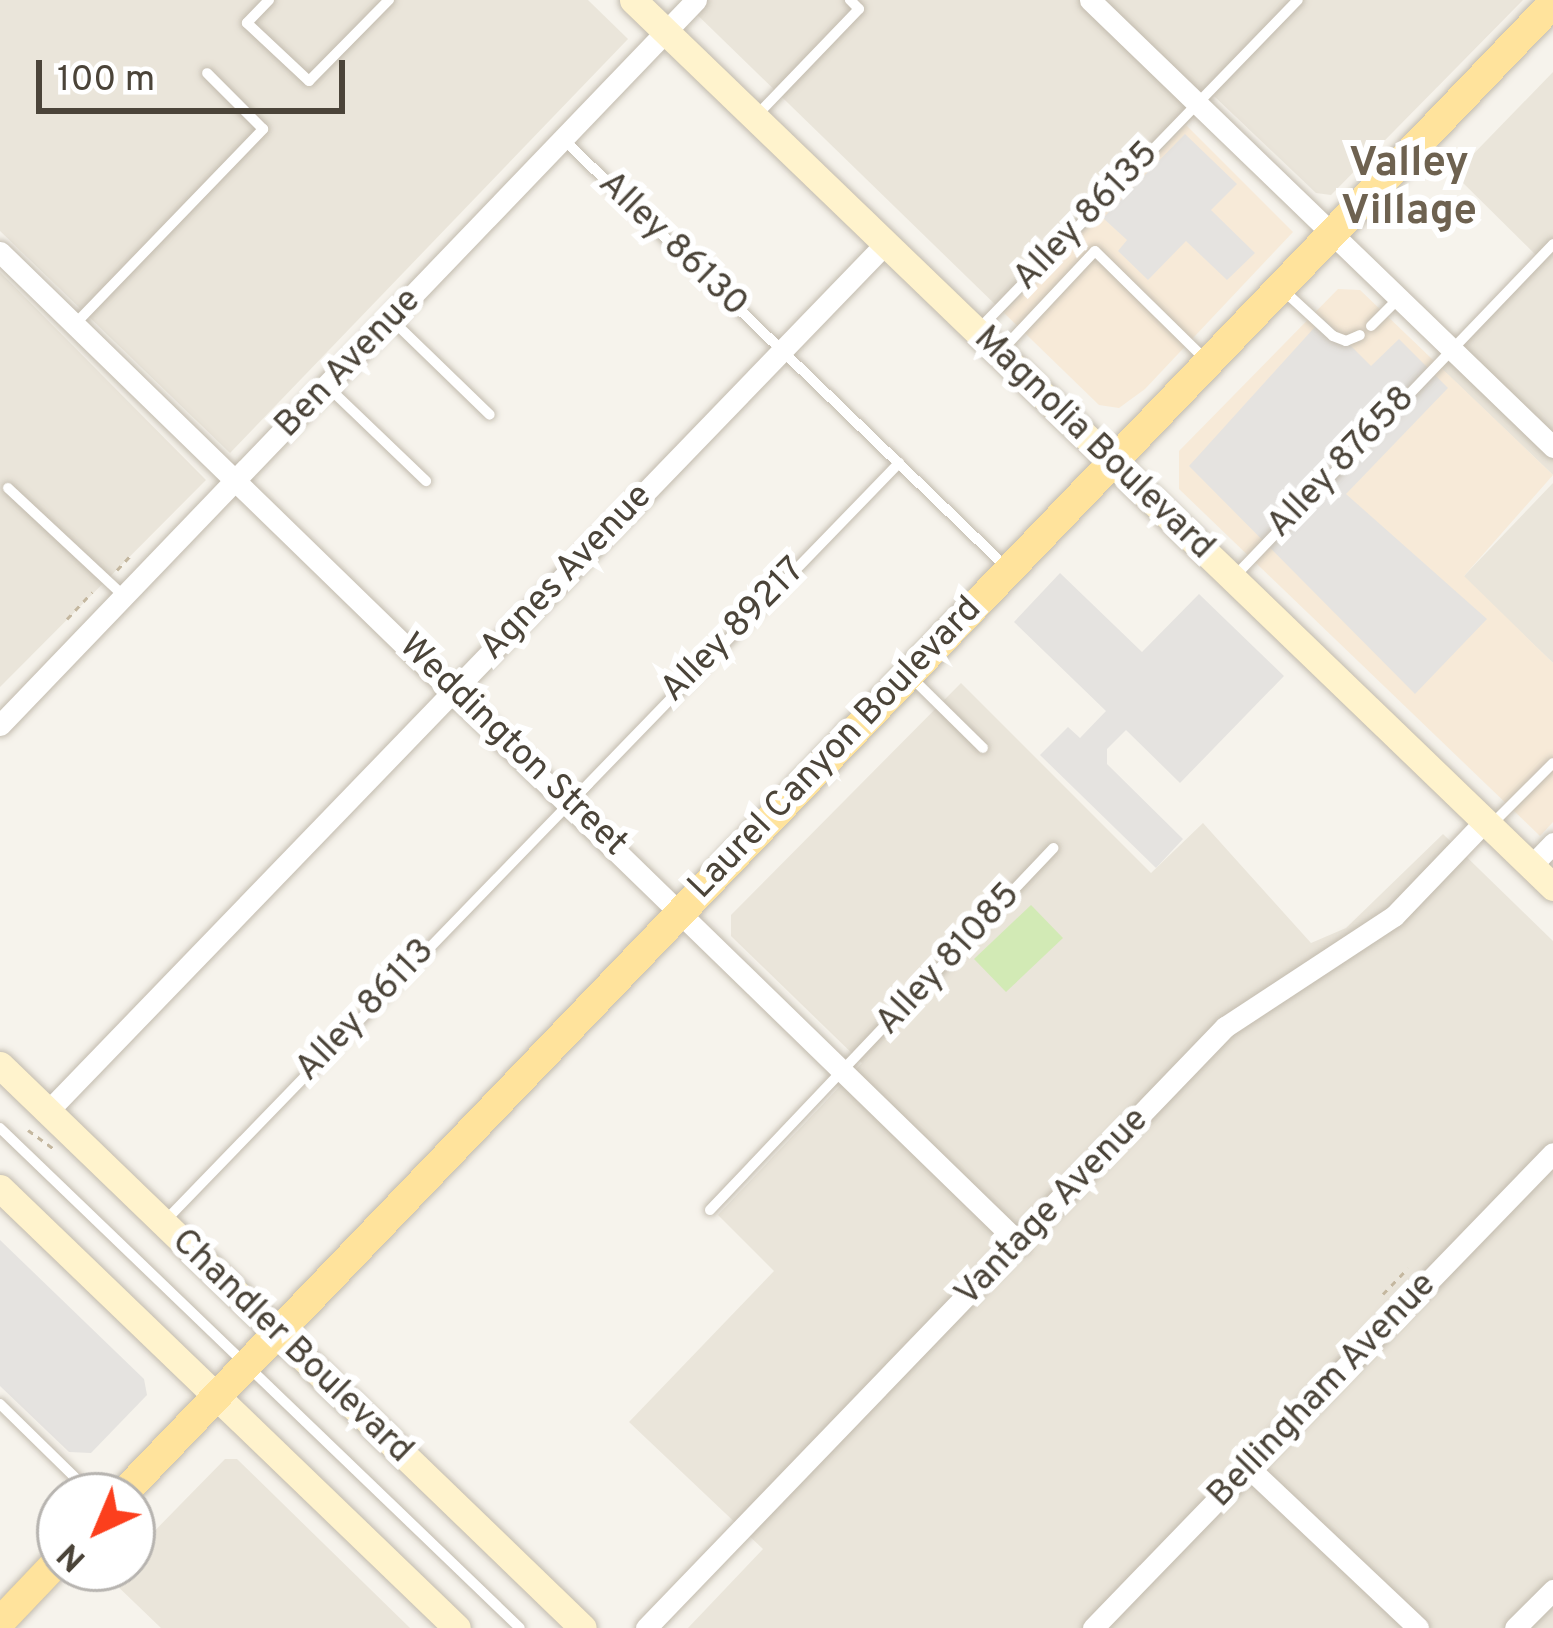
<!DOCTYPE html>
<html>
<head>
<meta charset="utf-8">
<style>
	body { margin:0 }
	#map { position:relative; width:1553px; height:1628px; overflow:hidden; background:#f6f3ec; font-family:Overpass,sans-serif }
	div>[style] { position:absolute }
	[style*='--x'] { left:calc(var(--x)*1px); top:calc(var(--y)*1px); width:calc(var(--w)*1px); rotate:calc(var(--a)*1deg) }
	.residential>* { inset:0; background:#eae5da }
	.commercial>* { inset:0; background:#f7ead8 }
	.green>* { inset:0; background:#d2eab5 }
	.parking>* { inset:0; background:#e5e3e0 }
	.path>* { height:3px; margin-top:-1.5px; transform-origin:0; background:repeating-linear-gradient(90deg,#c4b79f 0 6px,transparent 0 12px) }
	.roads { filter:drop-shadow(0 0 3px #c2bbae) drop-shadow(0 0 3px #c2bbae) }
	.lane>* { height:10px; margin:-5px; padding:0 5px; transform-origin:5px; border-radius:5px; background:#fff }
	.street>* { height:21px; margin:-10.5px; padding:0 10.5px; transform-origin:10.5px; border-radius:10.5px; background:#fff }
	.secondary>* { height:27px; margin:-13.5px; padding:0 13.5px; transform-origin:13.5px; border-radius:13.5px; background:#fff3cd }
	.primary>* { height:30px; margin:-15px; padding:0 15px; transform-origin:15px; border-radius:15px; background:#ffe39c }
	span { translate:-50% -50%; white-space:nowrap; text-align:center; line-height:1.15; -webkit-text-stroke:12px #fff; paint-order:stroke }
	.street-label { font-size:36px; color:#4b4439 }
	.quarter-label { font-size:42px; color:#6e6250; font-weight:700 }
	.north { position:absolute; left:36px; top:1472px; width:120px; height:120px; box-sizing:border-box; background:#fff; border:3px solid #b7b4b0; border-radius:50%; rotate:224deg; font-size:33px; font-weight:700; line-height:48px; text-align:center; color:#4b4439 }
	.north::after { content:''; display:block; margin:auto; width:42px; height:54px; background:#fc3f1d; clip-path:polygon(50% 0,100% 100%,50% 72%,0 100%) }
	.scale { position:absolute; left:36px; top:60px; width:309px; height:54px; box-sizing:border-box; border:6px solid #4b4439; border-top:0; padding-left:15px; font-size:36px; line-height:42px; white-space:nowrap; color:#4b4439; -webkit-text-stroke:9px #fff; paint-order:stroke }
</style>
</head>
<body>
<div id="map">
	<div class="residential">
		<i style="clip-path:polygon(0 0,588px 0,628px 39px,230px 453px,0 231px)"></i>
		<i style="clip-path:polygon(682px 0,1523px 0,1331px 195px,1316px 193px,1214px 96px,1004px 313px)"></i>
		<i style="clip-path:polygon(1553px 72px,1553px 475px,1441px 368px,1543px 262px,1454px 174px)"></i>
		<i style="clip-path:polygon(0 272px,206px 480px,0 687px)"></i>
		<i style="clip-path:polygon(1553px 483px,1553px 663px,1463px 577px)"></i>
		<i style="clip-path:polygon(961px 683px,1151px 873px,1203px 823px,1311px 943px,1346px 928px,1443px 834px,1553px 941px,1553px 1628px,688px 1628px,763px 1549px,629px 1422px,774px 1271px,718px 1215px,862px 1063px,731px 936px,731px 915px)"></i>
		<i style="clip-path:polygon(225px 1459px,237px 1459px,410px 1628px,161px 1628px,109px 1578px,132px 1568px,132px 1554px)"></i>
	</div>
	<div class="commercial">
		<i style="clip-path:polygon(1186px 125px,1293px 232px,1145px 389px,1119px 408px,1099px 405px,1004px 313px)"></i>
		<i style="clip-path:polygon(1338px 289px,1360px 290px,1553px 475px,1464px 576px,1553px 663px,1553px 822px,1540px 836px,1179px 489px,1179px 451px)"></i>
	</div>
	<div class="green">
		<i style="clip-path:polygon(1031px 905px,1063px 938px,1006px 992px,974px 959px)"></i>
	</div>
	<div class="parking">
		<i style="clip-path:polygon(1185px 134px,1237px 184px,1211px 210px,1255px 253px,1227px 280px,1186px 241px,1148px 280px,1118px 251px,1127px 240px,1103px 218px)"></i>
		<i style="clip-path:polygon(1323px 318px,1371px 366px,1399px 339px,1448px 388px,1346px 494px,1487px 619px,1415px 694px,1189px 466px)"></i>
		<i style="clip-path:polygon(1060px 573px,1142px 652px,1199px 594px,1284px 676px,1180px 783px,1126px 730px,1107px 749px,1107px 764px,1183px 839px,1156px 868px,1040px 755px,1068px 727px,1080px 738px,1106px 711px,1014px 622px)"></i>
		<i style="clip-path:polygon(0 1240px,144px 1379px,147px 1395px,91px 1453px,69px 1452px,0 1386px)"></i>
	</div>
	<div class="path">
		<i style="--x:117;--y:570;--w:21;--a:-47"></i>
		<i style="--x:67;--y:619;--w:37;--a:-47"></i>
		<i style="--x:28;--y:1130;--w:31;--a:36"></i>
		<i style="--x:1383;--y:1294;--w:36;--a:-46"></i>
	</div>
	<div class="roads">
		<div class="lane">
			<i style="--x:269;--y:0;--w:32;--a:134"></i>
			<i style="--x:247;--y:23;--w:85;--a:43.1"></i>
			<i style="--x:309;--y:81;--w:114;--a:-45.4"></i>
			<i style="--x:757;--y:115;--w:147;--a:-46.1"></i>
			<i style="--x:859;--y:9;--w:13;--a:-135"></i>
			<i style="--x:564;--y:140;--w:615;--a:44.01"></i>
			<i style="--x:1283;--y:290;--w:68;--a:42.6"></i>
			<i style="--x:1333;--y:336;--w:14;--a:21"></i>
			<i style="--x:1346;--y:341;--w:15;--a:-23"></i>
			<i style="--x:392;--y:320;--w:136;--a:44.1"></i>
			<i style="--x:75;--y:324;--w:271;--a:-46"></i>
			<i style="--x:263;--y:129;--w:79;--a:-135"></i>
			<i style="--x:1371;--y:326;--w:38;--a:-45"></i>
			<i style="--x:979;--y:329;--w:458;--a:-45.9"></i>
			<i style="--x:1001;--y:351;--w:137;--a:-46.8"></i>
			<i style="--x:1095;--y:251;--w:156;--a:44.5"></i>
			<i style="--x:328;--y:387;--w:136;--a:43.8"></i>
			<i style="--x:8;--y:488;--w:158;--a:43"></i>
			<i style="--x:1235;--y:576;--w:460;--a:-46.2"></i>
			<i style="--x:911;--y:677;--w:101;--a:44.6"></i>
			<i style="--x:1492;--y:824;--w:86;--a:-45"></i>
			<i style="--x:0;--y:1128;--w:721;--a:43.88"></i>
			<i style="--x:710;--y:1210;--w:499;--a:-46.5"></i>
			<i style="--x:166;--y:1220;--w:1054;--a:-45.92"></i>
			<i style="--x:0;--y:1404;--w:132;--a:44.4"></i>
		</div>
		<div class="street">
			<i style="--x:1090;--y:0;--w:644;--a:43.99"></i>
			<i style="--x:0;--y:252;--w:1423;--a:44.2"></i>
			<i style="--x:0;--y:725;--w:1005;--a:-46.17"></i>
			<i style="--x:1531;--y:866;--w:32;--a:-46"></i>
			<i style="--x:48;--y:1111;--w:1207;--a:-46.01"></i>
			<i style="--x:1248;--y:1467;--w:234;--a:43.4"></i>
			<i style="--x:646;--y:1628;--w:835;--a:-46.07"></i>
			<i style="--x:1225;--y:1027;--w:202;--a:-33.3"></i>
			<i style="--x:1394;--y:916;--w:132;--a:-46.2"></i>
			<i style="--x:1093;--y:1628;--w:661;--a:-45.92"></i>
			<i style="--x:1515;--y:1628;--w:54;--a:-45"></i>
		</div>
		<div class="secondary">
			<i style="--x:633;--y:0;--w:1278;--a:43.95"></i>
			<i style="--x:0;--y:1065;--w:810;--a:44"></i>
			<i style="--x:0;--y:1188;--w:634;--a:43.91"></i>
		</div>
		<div class="primary">
			<i style="--x:121;--y:1496;--w:2069;--a:-46.19"></i>
			<i style="--x:0;--y:1622;--w:87;--a:-46.4"></i>
		</div>
	</div>
	<div class="street-label">
		<span style="left:1087px;top:217px;rotate:-46deg">Alley 86135</span>
		<span style="left:672px;top:245px;rotate:44deg">Alley 86130</span>
		<span style="left:349px;top:364px;rotate:-46deg">Ben Avenue</span>
		<span style="left:1093px;top:444px;rotate:44deg">Magnolia Boulevard</span>
		<span style="left:1342px;top:463px;rotate:-46deg">Alley 87658</span>
		<span style="left:567px;top:573px;rotate:-46deg">Agnes Avenue</span>
		<span style="left:734px;top:631px;rotate:-45deg">Alley 89217</span>
		<span style="left:512px;top:746px;rotate:44deg">Weddington Street</span>
		<span style="left:836px;top:749px;rotate:-46deg">Laurel Canyon Boulevard</span>
		<span style="left:949px;top:960px;rotate:-47deg">Alley 81085</span>
		<span style="left:366px;top:1011px;rotate:-46deg">Alley 86113</span>
		<span style="left:1053px;top:1208px;rotate:-46deg">Vantage Avenue</span>
		<span style="left:291px;top:1347px;rotate:44deg">Chandler Boulevard</span>
		<span style="left:1323px;top:1391px;rotate:-46deg">Bellingham Avenue</span>
	</div>
	<div class="quarter-label">
		<span style="left:1409px;top:189px">Valley<br>Village</span>
	</div>
	<div class="north">N</div>
	<div class="scale">100 m</div>
</div>
</body>
</html>
